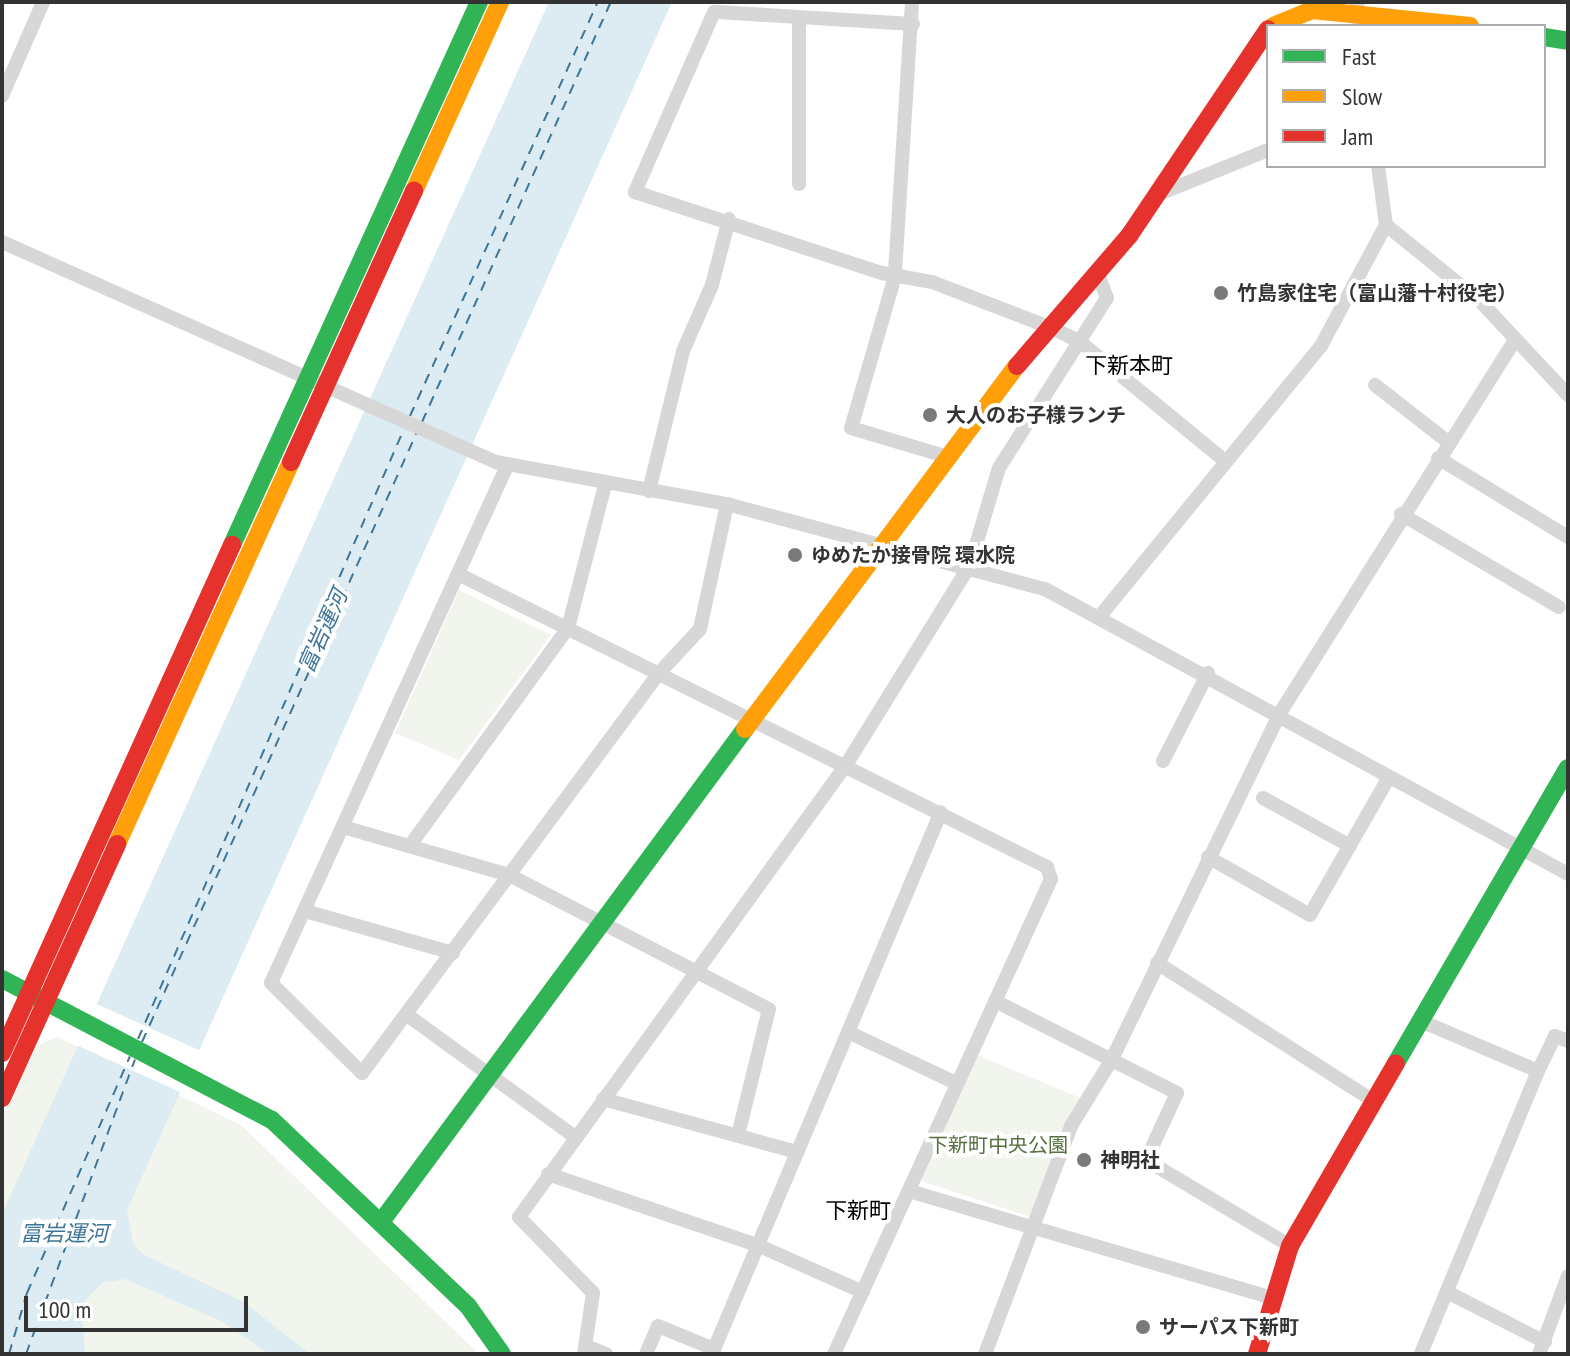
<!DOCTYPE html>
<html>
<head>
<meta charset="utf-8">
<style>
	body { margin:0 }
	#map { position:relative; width:1570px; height:1356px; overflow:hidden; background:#fff; font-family:"PT Sans Narrow","Noto Sans JP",sans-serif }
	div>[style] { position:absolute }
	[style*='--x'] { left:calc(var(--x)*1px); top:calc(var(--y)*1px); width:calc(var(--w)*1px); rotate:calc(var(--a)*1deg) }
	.green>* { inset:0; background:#f1f5ed }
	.water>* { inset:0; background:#ddebf3 }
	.pier>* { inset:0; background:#fff }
	.ferry>* { height:2px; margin-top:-1px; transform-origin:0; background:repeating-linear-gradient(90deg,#3f7597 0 10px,transparent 0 18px) }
	.street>* { height:14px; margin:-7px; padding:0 7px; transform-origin:7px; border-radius:7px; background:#d7d7d7 }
	.fast>* { height:18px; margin:-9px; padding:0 9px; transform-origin:9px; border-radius:9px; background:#30b455 }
	.slow>* { height:18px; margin:-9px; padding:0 9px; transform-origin:9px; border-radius:9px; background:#ff9f0a }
	.jam>* { height:18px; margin:-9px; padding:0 9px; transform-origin:9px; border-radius:9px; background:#e5322d }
	.dots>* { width:22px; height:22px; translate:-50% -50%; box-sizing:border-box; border:4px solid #fff; border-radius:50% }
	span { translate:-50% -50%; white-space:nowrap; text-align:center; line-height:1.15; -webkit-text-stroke:8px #fff; paint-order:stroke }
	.poi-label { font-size:20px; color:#333; font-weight:700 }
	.left { translate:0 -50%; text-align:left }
	.park-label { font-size:20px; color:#56703f }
	.neighbourhood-label { font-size:22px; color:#000 }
	.water-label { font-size:22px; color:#3f7597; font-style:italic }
	.frame { position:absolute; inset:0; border:4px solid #333; pointer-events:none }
	.legend { position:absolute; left:1266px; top:24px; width:280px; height:144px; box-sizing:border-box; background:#fff; border:2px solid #adadad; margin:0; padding:10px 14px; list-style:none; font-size:24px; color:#333 }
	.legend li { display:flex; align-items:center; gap:16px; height:40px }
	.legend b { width:40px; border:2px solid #adadad }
	.scale { position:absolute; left:24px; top:1296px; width:224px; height:36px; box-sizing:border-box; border:4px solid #333; border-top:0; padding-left:10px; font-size:24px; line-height:28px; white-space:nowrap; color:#333; -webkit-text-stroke:6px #fff; paint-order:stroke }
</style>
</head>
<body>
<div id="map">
	<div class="green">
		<i style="clip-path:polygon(459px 590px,551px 635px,459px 760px,395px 733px)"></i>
		<i style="clip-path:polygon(57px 1037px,241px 1125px,479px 1354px,2px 1354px,2px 1115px,36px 1046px)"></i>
		<i style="clip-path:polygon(977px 1055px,1083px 1099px,1034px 1218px,921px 1181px)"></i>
	</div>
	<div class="water">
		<i style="clip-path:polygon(549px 2px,672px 2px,127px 1210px,133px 1243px,144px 1255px,244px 1302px,310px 1354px,269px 1354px,221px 1321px,125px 1279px,102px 1283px,81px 1305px,85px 1354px,2px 1354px,2px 1214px)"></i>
	</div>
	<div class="pier">
		<i style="clip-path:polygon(92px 1002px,201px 1051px,182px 1093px,74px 1044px)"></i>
	</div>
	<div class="ferry">
		<i style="--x:410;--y:416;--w:455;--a:-65.6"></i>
		<i style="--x:422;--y:422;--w:461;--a:-65.8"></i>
		<i style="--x:138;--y:1039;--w:665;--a:-66.44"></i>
		<i style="--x:142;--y:1042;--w:669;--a:-65.73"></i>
		<i style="--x:9;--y:1354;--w:64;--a:-73.6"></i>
		<i style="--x:27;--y:1293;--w:258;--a:-66.5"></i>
		<i style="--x:26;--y:1354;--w:314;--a:-69.7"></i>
	</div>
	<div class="street">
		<i style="--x:912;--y:2;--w:275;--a:93.6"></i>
		<i style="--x:895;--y:276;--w:158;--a:106.1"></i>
		<i style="--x:851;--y:428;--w:101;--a:16.6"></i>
		<i style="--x:1357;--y:2;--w:24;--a:83"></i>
		<i style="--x:913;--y:24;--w:199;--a:-176.5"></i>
		<i style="--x:714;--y:12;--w:197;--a:113.7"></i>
		<i style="--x:635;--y:192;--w:260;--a:18.2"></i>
		<i style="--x:882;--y:273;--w:51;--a:10.2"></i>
		<i style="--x:932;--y:282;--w:129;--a:21"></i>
		<i style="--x:1052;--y:328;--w:30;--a:26"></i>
		<i style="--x:1079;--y:341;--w:188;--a:39.4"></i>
		<i style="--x:2;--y:96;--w:103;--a:-66.4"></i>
		<i style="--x:799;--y:184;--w:162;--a:-90"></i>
		<i style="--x:1154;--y:196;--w:123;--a:-22"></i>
		<i style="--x:1386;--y:225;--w:121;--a:39"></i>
		<i style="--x:1480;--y:301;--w:129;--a:46.9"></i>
		<i style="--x:2;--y:242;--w:541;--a:24.01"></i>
		<i style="--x:496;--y:462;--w:235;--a:10.3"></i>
		<i style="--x:727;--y:504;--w:329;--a:15"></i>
		<i style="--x:1045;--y:589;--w:596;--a:28.59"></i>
		<i style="--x:1375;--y:385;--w:91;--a:37.9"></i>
		<i style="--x:1438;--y:458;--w:152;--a:31.3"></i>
		<i style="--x:507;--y:466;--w:568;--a:114.54"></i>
		<i style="--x:271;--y:983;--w:128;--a:44.7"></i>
		<i style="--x:362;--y:1073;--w:498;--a:-53.4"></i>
		<i style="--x:659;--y:673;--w:60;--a:-47"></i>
		<i style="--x:700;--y:629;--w:128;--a:-77.8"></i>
		<i style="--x:649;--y:491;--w:144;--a:-76.3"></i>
		<i style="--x:683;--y:351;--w:72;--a:-66.3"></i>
		<i style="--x:712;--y:285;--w:68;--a:-75.6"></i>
		<i style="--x:1401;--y:514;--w:183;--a:30.5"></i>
		<i style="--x:458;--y:574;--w:658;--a:26.45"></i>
		<i style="--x:1047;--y:867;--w:13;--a:72"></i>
		<i style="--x:1051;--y:879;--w:522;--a:114.55"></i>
		<i style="--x:1100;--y:616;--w:349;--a:-50.7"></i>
		<i style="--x:1321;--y:346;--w:137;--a:-61.8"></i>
		<i style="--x:1386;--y:225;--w:60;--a:-97.7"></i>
		<i style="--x:1163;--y:761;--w:99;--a:-62.9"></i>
		<i style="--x:1263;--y:798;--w:99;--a:28.9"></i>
		<i style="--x:343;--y:827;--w:173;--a:16.1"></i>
		<i style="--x:509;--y:875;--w:292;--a:27.3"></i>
		<i style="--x:769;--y:1009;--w:130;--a:103.8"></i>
		<i style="--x:411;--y:844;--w:267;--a:-54"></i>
		<i style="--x:568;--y:628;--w:148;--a:-75.5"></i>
		<i style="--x:1208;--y:857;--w:117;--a:29.6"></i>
		<i style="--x:1310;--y:915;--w:159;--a:-60.2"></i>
		<i style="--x:305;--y:911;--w:154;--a:15.8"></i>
		<i style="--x:1157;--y:963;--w:257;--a:32.5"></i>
		<i style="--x:995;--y:1001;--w:204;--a:26.8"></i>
		<i style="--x:1177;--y:1093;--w:74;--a:114.8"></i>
		<i style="--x:1146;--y:1160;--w:168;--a:30.8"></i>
		<i style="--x:410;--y:1017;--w:203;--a:36"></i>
		<i style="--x:1421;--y:1021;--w:127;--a:23.1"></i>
		<i style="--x:1538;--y:1071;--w:306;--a:112.5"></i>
		<i style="--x:848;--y:1032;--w:119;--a:25.3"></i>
		<i style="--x:1538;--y:1071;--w:39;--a:-64"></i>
		<i style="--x:1555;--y:1036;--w:14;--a:21"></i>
		<i style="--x:603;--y:1099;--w:201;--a:15.3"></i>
		<i style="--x:548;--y:1174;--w:221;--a:18.8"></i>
		<i style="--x:757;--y:1245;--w:116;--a:23.9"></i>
		<i style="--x:909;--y:1191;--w:379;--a:16.4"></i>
		<i style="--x:1447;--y:1292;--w:110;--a:27"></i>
		<i style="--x:586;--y:1346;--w:22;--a:22"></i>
		<i style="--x:584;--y:1354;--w:62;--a:-81.6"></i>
		<i style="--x:593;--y:1293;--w:106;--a:-134.2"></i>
		<i style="--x:519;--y:1217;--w:558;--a:-54.12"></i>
		<i style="--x:846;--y:765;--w:235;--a:-58.2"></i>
		<i style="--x:970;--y:565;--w:101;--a:-73.4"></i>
		<i style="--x:999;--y:468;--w:201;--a:-57.6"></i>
		<i style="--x:1107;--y:298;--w:25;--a:-111"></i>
		<i style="--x:646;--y:1354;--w:30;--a:-67"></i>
		<i style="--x:658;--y:1326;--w:61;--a:22.3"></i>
		<i style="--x:712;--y:1354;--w:588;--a:-67.1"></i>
		<i style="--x:985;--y:1354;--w:244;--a:-69.3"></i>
		<i style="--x:1071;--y:1126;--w:79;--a:-58.5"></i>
		<i style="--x:1112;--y:1059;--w:385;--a:-64.1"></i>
		<i style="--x:1280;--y:713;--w:437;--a:-57.8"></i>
		<i style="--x:1539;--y:1354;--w:83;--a:-69.6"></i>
	</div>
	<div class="fast">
		<i style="--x:1544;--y:37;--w:24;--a:9"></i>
		<i style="--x:232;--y:545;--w:597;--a:-65.54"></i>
		<i style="--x:2;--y:979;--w:305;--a:27.6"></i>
		<i style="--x:272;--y:1120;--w:270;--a:43.5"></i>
		<i style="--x:468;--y:1306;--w:59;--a:54.7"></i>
		<i style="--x:1396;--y:1063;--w:341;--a:-59.8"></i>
		<i style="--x:381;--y:1222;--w:613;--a:-53.56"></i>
	</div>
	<div class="slow">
		<i style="--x:1273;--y:26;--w:42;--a:-22.3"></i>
		<i style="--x:1312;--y:10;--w:159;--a:5.8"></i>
		<i style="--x:414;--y:191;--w:208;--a:-65.5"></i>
		<i style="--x:745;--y:729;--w:454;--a:-53.2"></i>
		<i style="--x:117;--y:844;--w:420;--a:-65.5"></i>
	</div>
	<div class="jam">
		<i style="--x:1017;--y:366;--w:172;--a:-49.3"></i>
		<i style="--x:1129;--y:236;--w:249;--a:-56.1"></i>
		<i style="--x:291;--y:462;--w:298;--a:-65.6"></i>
		<i style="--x:2;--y:1053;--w:558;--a:-65.64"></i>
		<i style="--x:2;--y:1098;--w:279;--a:-65.6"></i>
		<i style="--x:1257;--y:1354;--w:113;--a:-73"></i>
		<i style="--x:1290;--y:1246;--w:211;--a:-59.9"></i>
	</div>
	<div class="dots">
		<i style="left:1221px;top:293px;background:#7a7a7a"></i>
		<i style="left:930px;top:415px;background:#7a7a7a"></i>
		<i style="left:795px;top:555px;background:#7a7a7a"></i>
		<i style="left:1084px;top:1160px;background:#7a7a7a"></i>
		<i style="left:1143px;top:1327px;background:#7a7a7a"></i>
	</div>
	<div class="poi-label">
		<span class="left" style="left:1237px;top:293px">竹島家住宅（富山藩十村役宅）</span>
		<span class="left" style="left:946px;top:415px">大人のお子様ランチ</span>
		<span class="left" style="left:811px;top:555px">ゆめたか接骨院 環水院</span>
		<span class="left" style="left:1100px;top:1160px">神明社</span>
		<span class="left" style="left:1159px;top:1327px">サーパス下新町</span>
	</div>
	<div class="park-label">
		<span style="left:998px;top:1145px">下新町中央公園</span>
	</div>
	<div class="neighbourhood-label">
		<span style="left:1129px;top:366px">下新本町</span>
		<span style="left:858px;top:1211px">下新町</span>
	</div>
	<div class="water-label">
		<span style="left:323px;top:631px;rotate:-66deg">富岩運河</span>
		<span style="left:64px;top:1234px">富岩運河</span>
	</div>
	<div class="frame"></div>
	<ul class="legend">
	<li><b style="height:10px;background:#30b455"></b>Fast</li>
	<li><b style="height:10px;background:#ff9f0a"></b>Slow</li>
	<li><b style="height:10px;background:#e5322d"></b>Jam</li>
	</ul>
	<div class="scale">100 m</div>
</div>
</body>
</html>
